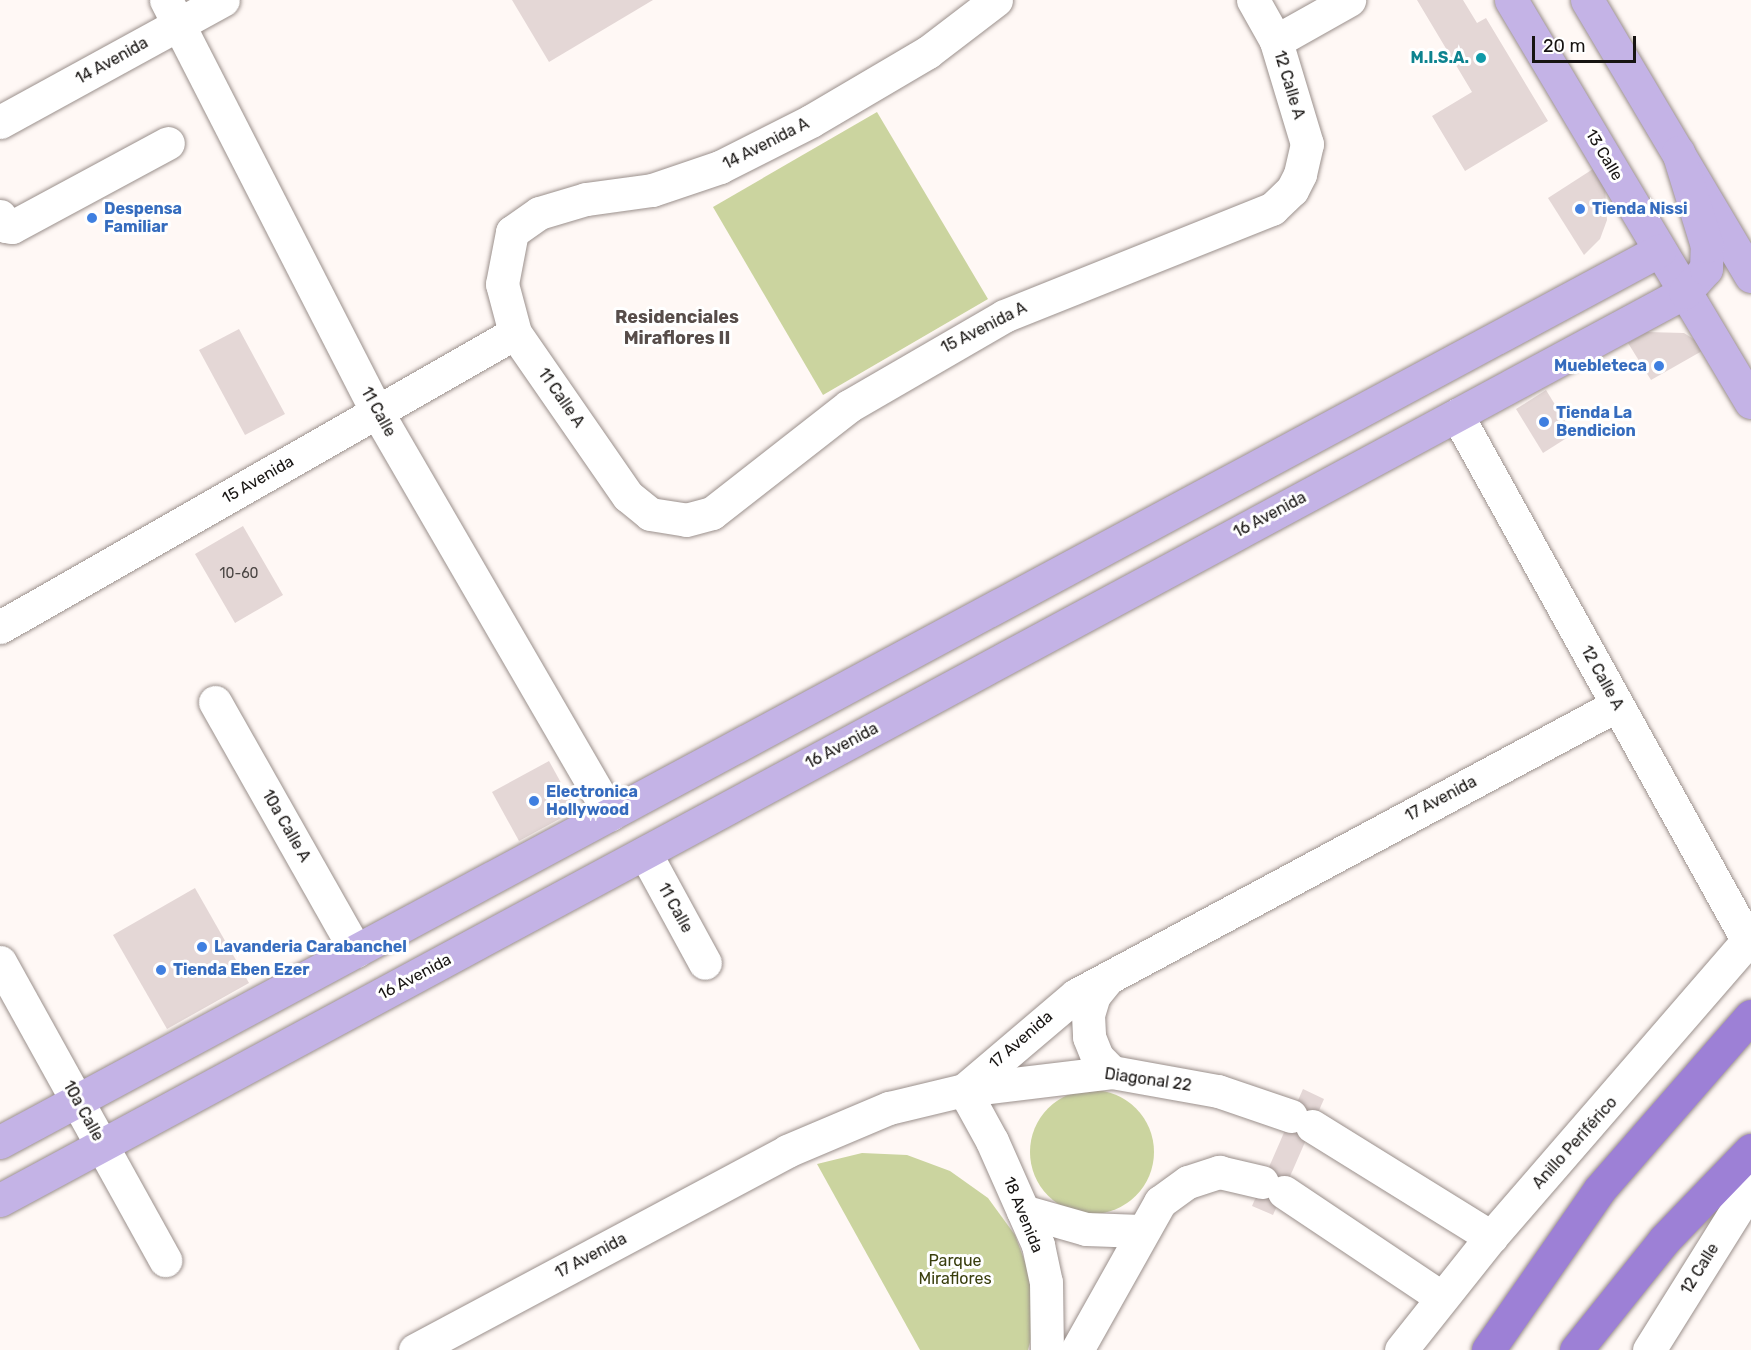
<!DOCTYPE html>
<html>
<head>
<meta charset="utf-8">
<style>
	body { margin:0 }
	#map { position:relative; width:1751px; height:1350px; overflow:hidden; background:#fff8f5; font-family:Rubik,sans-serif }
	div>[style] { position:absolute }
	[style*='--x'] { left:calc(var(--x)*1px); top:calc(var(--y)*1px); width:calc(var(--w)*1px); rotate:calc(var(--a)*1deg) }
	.green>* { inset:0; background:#cbd49f }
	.round { border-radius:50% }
	.building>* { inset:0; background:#e4d7d6 }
	.roads { filter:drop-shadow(0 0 2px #9b908c) drop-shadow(0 0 2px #9b908c) }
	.minor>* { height:33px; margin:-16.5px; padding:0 16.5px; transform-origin:16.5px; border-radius:16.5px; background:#fff }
	.major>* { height:33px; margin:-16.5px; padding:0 16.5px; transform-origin:16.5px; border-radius:16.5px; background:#c4b3e6 }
	.highway>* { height:33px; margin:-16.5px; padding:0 16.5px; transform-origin:16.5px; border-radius:16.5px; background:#9d80d6 }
	.dots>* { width:16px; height:16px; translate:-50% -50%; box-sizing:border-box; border:3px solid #fff; border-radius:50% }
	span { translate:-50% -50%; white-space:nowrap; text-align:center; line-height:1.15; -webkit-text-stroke:6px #fff; paint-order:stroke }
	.number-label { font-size:14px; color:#4a4543 }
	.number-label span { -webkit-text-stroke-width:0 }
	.culture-label { font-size:16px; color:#0d838f; font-weight:700 }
	.right { translate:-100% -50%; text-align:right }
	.street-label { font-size:16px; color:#171412 }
	.shop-label { font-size:16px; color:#366cbe; font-weight:700 }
	.left { translate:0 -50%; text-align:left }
	.park-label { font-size:16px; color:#393e0d }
	.neighbourhood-label { font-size:18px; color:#574d4a; font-weight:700 }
	.scale { position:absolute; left:1532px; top:36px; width:104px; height:27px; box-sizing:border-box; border:3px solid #171412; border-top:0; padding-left:8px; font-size:18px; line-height:21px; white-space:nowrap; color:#171412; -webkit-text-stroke:4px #fff; paint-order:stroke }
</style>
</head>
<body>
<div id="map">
	<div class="green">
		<i style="clip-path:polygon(877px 112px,988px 299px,823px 395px,713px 207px)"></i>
		<i class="round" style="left:1030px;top:1090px;width:124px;height:124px"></i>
		<i style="clip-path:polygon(862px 1153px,907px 1155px,950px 1171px,988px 1198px,1015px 1235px,1031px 1278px,1035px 1323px,1028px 1350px,920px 1350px,817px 1164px)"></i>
	</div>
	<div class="building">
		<i style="clip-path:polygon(512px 0,653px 0,549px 62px)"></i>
		<i style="clip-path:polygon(1417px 0,1463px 0,1477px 23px,1486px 18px,1548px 121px,1465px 171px,1432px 116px,1472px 92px)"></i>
		<i style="clip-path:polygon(1593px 169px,1605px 186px,1607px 220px,1600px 239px,1584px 255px,1548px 198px)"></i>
		<i style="clip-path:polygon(239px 329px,285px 414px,245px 435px,199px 350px)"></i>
		<i style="clip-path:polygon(1647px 332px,1684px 333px,1695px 340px,1702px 351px,1651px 380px,1628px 343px)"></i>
		<i style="clip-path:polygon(1546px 390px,1573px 434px,1543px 453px,1516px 409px)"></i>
		<i style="clip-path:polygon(243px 526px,283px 595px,235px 623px,195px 554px)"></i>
		<i style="clip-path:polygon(549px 761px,576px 810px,519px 841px,492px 792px)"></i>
		<i style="clip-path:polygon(195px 888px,249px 983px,167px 1029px,113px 935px)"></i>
		<i style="clip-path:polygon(1303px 1089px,1324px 1099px,1273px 1215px,1252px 1206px)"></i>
	</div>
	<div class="roads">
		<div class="minor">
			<i style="--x:166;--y:0;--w:463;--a:62.9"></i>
			<i style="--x:377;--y:412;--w:465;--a:59.9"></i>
			<i style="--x:996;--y:0;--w:86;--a:142.6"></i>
			<i style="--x:928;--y:52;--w:136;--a:149.5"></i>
			<i style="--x:811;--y:121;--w:102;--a:153.2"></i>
			<i style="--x:720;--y:167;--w:72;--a:161.3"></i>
			<i style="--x:652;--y:190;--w:67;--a:172.2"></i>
			<i style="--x:586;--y:199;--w:49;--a:163.4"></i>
			<i style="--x:539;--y:213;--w:33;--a:145"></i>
			<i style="--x:512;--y:232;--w:53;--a:100.9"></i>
			<i style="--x:502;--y:284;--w:51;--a:75.1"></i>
			<i style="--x:515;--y:333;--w:198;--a:55.3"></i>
			<i style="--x:628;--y:496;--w:28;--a:39"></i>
			<i style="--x:650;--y:514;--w:36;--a:9"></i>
			<i style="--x:686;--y:520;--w:27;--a:-15"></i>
			<i style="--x:712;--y:513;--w:174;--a:-38"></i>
			<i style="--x:849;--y:406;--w:179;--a:-30.1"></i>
			<i style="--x:1004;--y:316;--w:289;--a:-21.8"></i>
			<i style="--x:1272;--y:209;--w:28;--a:-44"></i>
			<i style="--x:1292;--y:190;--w:18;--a:-63"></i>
			<i style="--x:1300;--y:174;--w:31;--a:-77"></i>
			<i style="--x:1307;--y:144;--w:108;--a:-106.8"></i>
			<i style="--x:1276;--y:41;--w:47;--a:-119.3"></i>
			<i style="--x:1276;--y:41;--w:84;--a:-29.3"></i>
			<i style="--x:0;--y:122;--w:254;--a:-28.7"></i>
			<i style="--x:0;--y:216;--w:12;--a:59"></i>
			<i style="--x:6;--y:226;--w:6;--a:9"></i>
			<i style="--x:12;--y:227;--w:177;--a:-28.3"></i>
			<i style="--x:1457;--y:415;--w:601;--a:61.05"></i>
			<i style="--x:0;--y:627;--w:593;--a:-29.72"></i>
			<i style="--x:215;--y:702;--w:286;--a:60.5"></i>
			<i style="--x:645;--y:853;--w:125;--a:61.4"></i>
			<i style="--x:0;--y:962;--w:341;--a:61"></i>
			<i style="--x:1108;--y:978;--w:22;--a:129"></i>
			<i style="--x:1094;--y:995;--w:21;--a:107"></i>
			<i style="--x:1088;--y:1015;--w:22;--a:87"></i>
			<i style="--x:1089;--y:1037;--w:22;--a:68"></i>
			<i style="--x:1097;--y:1057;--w:21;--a:45"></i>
			<i style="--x:964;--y:1090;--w:147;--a:-40.3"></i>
			<i style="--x:1076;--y:995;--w:614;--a:-28.19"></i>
			<i style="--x:964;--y:1090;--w:58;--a:61.2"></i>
			<i style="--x:992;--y:1141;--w:114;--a:66.1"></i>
			<i style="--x:1038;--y:1245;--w:38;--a:78"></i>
			<i style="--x:1046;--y:1282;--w:68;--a:89.2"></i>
			<i style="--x:1312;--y:1126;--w:211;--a:31.8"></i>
			<i style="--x:1284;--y:1192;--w:189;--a:33.8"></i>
			<i style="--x:1023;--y:1211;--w:66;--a:15.9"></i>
			<i style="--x:1086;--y:1229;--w:55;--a:2.1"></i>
			<i style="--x:415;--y:1350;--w:422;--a:-28.1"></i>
			<i style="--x:787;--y:1151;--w:111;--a:-22.9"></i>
			<i style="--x:889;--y:1108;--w:77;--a:-13.5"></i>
			<i style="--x:964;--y:1090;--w:149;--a:-6.9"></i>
			<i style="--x:1112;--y:1072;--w:108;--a:10.2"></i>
			<i style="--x:1218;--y:1091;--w:77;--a:18.9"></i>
			<i style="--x:1077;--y:1350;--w:170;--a:-60.7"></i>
			<i style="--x:1160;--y:1202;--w:34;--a:-36"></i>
			<i style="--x:1188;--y:1182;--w:33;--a:-18"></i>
			<i style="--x:1219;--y:1172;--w:44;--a:13.1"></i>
			<i style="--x:1401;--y:1350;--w:144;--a:-51.5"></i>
			<i style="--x:1491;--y:1237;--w:397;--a:-49.1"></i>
			<i style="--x:1649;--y:1350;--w:192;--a:-58"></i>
		</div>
		<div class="major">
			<i style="--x:1511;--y:0;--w:468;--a:59.2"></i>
			<i style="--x:1587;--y:0;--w:321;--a:59.3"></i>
			<i style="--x:0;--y:1142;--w:1884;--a:-28.25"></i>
			<i style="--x:0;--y:1200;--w:1914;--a:-28.32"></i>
			<i style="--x:1685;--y:292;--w:31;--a:-48"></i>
			<i style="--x:1706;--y:269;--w:23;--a:-88"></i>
			<i style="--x:1707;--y:246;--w:98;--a:-107.1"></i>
		</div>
		<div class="highway">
			<i style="--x:1488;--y:1350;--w:195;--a:-55.2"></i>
			<i style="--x:1599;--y:1190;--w:231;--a:-48.9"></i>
			<i style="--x:1576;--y:1350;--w:141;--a:-51.3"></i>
			<i style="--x:1664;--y:1240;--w:125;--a:-46"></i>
		</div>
	</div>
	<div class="dots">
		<i style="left:1481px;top:58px;background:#0f9aa8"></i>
		<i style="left:1580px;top:209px;background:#3f7fe0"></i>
		<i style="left:92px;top:218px;background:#3f7fe0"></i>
		<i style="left:1659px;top:366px;background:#3f7fe0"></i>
		<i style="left:1544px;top:422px;background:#3f7fe0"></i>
		<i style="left:534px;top:801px;background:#3f7fe0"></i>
		<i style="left:202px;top:947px;background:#3f7fe0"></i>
		<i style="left:161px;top:970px;background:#3f7fe0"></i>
	</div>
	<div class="number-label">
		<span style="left:239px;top:574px">10-60</span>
	</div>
	<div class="culture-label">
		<span class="right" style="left:1469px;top:58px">M.I.S.A.</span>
	</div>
	<div class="street-label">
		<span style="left:112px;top:61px;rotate:-29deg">14 Avenida</span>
		<span style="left:1289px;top:85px;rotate:73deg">12 Calle A</span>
		<span style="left:766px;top:144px;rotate:-27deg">14 Avenida A</span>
		<span style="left:1604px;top:155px;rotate:59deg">13 Calle</span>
		<span style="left:984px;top:328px;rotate:-27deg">15 Avenida A</span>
		<span style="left:561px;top:398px;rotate:55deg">11 Calle A</span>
		<span style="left:378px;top:412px;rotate:61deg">11 Calle</span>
		<span style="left:258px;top:480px;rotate:-30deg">15 Avenida</span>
		<span style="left:1270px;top:515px;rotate:-28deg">16 Avenida</span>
		<span style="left:1602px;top:678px;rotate:61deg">12 Calle A</span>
		<span style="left:842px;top:746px;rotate:-28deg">16 Avenida</span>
		<span style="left:1441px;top:799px;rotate:-28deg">17 Avenida</span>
		<span style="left:286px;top:826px;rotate:60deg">10a Calle A</span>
		<span style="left:675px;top:908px;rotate:61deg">11 Calle</span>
		<span style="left:415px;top:977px;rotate:-28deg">16 Avenida</span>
		<span style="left:1021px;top:1040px;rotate:-41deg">17 Avenida</span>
		<span style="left:1148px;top:1080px;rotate:8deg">Diagonal 22</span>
		<span style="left:83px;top:1111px;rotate:61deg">10a Calle</span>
		<span style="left:1575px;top:1143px;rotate:-48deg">Anillo Periférico</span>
		<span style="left:1023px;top:1215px;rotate:68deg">18 Avenida</span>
		<span style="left:591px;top:1256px;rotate:-28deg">17 Avenida</span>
		<span style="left:1700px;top:1269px;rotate:-58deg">12 Calle</span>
	</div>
	<div class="shop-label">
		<span class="left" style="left:104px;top:218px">Despensa<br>Familiar</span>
		<span class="left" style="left:1592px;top:209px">Tienda Nissi</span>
		<span class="right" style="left:1647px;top:366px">Muebleteca</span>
		<span class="left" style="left:1556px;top:422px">Tienda La<br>Bendicion</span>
		<span class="left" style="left:546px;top:801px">Electronica<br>Hollywood</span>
		<span class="left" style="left:214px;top:947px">Lavanderia Carabanchel</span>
		<span class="left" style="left:173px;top:970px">Tienda Eben Ezer</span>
	</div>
	<div class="park-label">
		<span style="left:955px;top:1270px">Parque<br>Miraflores</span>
	</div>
	<div class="neighbourhood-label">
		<span style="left:677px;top:328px">Residenciales<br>Miraflores II</span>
	</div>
	<div class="scale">20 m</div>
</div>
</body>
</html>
